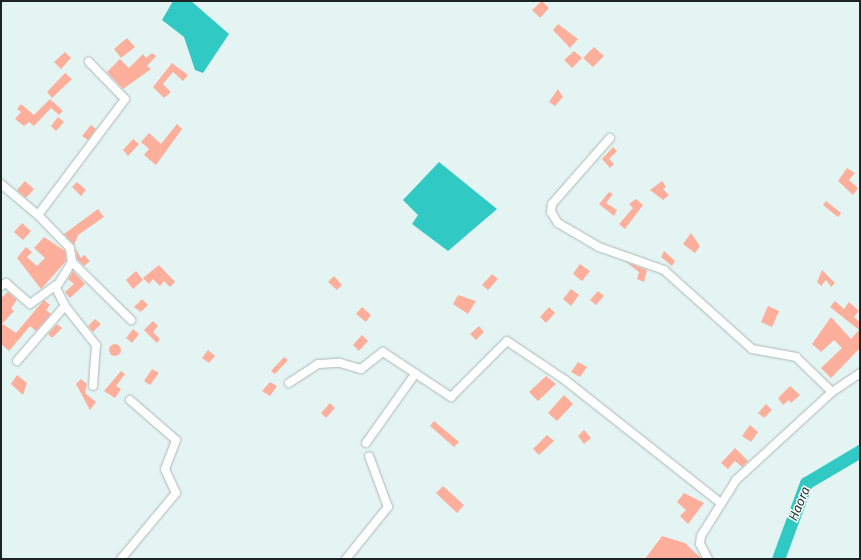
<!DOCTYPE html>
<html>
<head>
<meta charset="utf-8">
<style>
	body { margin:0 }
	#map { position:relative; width:861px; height:560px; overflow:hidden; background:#e4f4f3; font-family:"Fira Sans",sans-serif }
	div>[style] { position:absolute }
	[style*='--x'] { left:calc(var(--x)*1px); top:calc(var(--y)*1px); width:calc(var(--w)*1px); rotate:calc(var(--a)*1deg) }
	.water>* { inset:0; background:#31c9c3 }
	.river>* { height:13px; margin:-6.5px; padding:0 6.5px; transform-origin:6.5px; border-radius:6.5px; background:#31c9c3 }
	.building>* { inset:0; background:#fdaf9b }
	.round { border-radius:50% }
	.roads { filter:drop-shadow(0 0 1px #a9b8b7) drop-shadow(0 0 1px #a9b8b7) }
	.street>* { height:8px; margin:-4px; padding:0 4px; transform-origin:4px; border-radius:4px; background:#fff }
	span { translate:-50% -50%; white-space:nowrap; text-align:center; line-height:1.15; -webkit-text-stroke:3px #fff; paint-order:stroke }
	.water-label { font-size:13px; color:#1d3533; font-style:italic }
	.frame { position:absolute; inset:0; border:2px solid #1e2424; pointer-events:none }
</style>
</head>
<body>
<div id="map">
	<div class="water">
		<i style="clip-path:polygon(173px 1px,191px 1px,229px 34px,203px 73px,195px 70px,184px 37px,162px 20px)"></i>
		<i style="clip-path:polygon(439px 162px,497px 209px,448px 251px,412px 224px,418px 215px,403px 200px)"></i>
	</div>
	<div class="river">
		<i style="--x:778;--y:559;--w:81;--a:-69.8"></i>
		<i style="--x:806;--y:483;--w:63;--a:-30.7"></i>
	</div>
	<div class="building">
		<i style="clip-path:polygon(542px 1px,549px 8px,540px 18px,532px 10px)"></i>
		<i style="clip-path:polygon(558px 24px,578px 39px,570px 48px,553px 30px)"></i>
		<i style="clip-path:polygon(127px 38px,135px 47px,121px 58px,114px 49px)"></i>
		<i style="clip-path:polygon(594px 47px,604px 56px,593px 67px,583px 58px)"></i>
		<i style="clip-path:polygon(574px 51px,582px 58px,572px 68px,564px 60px)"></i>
		<i style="clip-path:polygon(65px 52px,71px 58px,61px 69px,54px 62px)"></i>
		<i style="clip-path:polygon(152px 53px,156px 56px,147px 66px,151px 69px,123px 89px,107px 72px,120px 59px,129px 68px,143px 54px,146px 58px)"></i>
		<i style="clip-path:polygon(172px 63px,188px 75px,183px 81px,173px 72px,163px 84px,171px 92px,164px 98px,153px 87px)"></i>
		<i style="clip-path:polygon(65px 73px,72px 79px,52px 98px,47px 92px)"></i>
		<i style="clip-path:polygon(558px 89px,563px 97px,555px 106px,549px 102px)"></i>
		<i style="clip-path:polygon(50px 99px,63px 111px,59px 115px,51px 108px,34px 126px,29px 122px,24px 126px,15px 119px,21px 112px,17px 109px,21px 104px,34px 115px)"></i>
		<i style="clip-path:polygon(58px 117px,64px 122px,56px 131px,51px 126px)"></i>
		<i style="clip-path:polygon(177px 124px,182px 129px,156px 165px,144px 155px,149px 149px,141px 142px,149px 133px,161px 144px)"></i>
		<i style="clip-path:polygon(91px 125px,96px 129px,88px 140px,82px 136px)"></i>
		<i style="clip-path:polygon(133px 139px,139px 144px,128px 156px,123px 150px)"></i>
		<i style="clip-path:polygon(613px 147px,617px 151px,609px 159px,614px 164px,610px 168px,602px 159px)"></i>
		<i style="clip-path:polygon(847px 168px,855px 173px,849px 180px,858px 188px,853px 195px,838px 181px)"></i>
		<i style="clip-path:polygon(25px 181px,34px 189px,26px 198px,17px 190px)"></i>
		<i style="clip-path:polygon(662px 181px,666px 187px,663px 189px,669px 195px,663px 200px,650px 190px)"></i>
		<i style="clip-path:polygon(77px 182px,86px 190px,81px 196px,72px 187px)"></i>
		<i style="clip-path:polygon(609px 192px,613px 194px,606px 203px,617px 210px,614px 216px,599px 204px)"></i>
		<i style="clip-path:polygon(636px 199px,643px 205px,625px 229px,619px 224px,633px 208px,629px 204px)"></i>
		<i style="clip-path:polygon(826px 201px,841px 213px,838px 217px,823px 205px)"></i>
		<i style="clip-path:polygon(98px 209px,104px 217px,78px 235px,74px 245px,64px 234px)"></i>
		<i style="clip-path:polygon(22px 223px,31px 231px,23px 240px,14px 232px)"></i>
		<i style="clip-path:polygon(691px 233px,700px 246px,695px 253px,683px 244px)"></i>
		<i style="clip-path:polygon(44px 237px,65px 251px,66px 261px,41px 289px,17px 258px,26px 247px,32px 252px,27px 257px,37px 266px,45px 258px,34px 248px)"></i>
		<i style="clip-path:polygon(76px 249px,81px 258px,84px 255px,90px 261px,84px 266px,77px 259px)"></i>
		<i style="clip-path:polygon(664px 251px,675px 261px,672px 266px,661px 257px)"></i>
		<i style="clip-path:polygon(626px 262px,647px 270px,644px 282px,637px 279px,639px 272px)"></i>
		<i style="clip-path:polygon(580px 264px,590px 271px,582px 281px,573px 274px)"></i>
		<i style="clip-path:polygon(159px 265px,175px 282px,170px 287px,164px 281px,160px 286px,153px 279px,149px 284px,143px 278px)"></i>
		<i style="clip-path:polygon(822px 270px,835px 283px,831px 287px,826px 280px,821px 286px,817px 282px)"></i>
		<i style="clip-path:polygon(73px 271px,85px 284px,70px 298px,65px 292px,74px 284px,68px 279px)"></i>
		<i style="clip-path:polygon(136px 271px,143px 280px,133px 289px,126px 280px)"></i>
		<i style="clip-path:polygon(492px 274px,498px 279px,488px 290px,482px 285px)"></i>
		<i style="clip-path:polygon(334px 276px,342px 285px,337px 290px,328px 282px)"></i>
		<i style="clip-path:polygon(571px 289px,579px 295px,571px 306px,563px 299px)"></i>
		<i style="clip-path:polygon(598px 291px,604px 296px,596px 305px,590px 300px)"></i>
		<i style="clip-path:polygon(8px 292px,17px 300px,11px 308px,14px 311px,1px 325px,1px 298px)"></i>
		<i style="clip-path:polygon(458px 295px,476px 301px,468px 314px,453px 304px)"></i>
		<i style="clip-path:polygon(142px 299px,148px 305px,141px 312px,134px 307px)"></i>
		<i style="clip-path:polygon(44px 300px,50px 305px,46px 310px,51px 314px,36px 331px,30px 326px,9px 351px,1px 344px,1px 327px,3px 324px,16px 333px)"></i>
		<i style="clip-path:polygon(835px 301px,844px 309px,849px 302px,859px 311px,854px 317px,860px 322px,860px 348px,831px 378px,821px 368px,842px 348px,834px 340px,821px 352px,812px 344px,831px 317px,851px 339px,859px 330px,830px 307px)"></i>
		<i style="clip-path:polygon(768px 306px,779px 311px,772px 327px,761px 322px)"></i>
		<i style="clip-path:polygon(362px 307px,371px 315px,366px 322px,356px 314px)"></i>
		<i style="clip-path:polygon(549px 307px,555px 313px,546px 323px,540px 317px)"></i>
		<i style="clip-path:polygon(95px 319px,101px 324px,93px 332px,88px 326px)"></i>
		<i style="clip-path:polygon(153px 321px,158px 326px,153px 332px,160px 339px,157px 343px,144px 330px)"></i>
		<i style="clip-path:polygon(57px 324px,62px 328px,52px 338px,48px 334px)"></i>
		<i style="clip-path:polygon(479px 326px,484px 332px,476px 340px,470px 334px)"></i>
		<i style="clip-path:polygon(133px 329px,139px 334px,132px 343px,126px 338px)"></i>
		<i style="clip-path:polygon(362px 335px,368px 341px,359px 351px,353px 345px)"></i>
		<i class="round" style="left:109px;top:344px;width:12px;height:12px"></i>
		<i style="clip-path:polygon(208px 350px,215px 356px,209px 363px,202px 358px)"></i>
		<i style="clip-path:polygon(284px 357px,288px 360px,275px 374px,271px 371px)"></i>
		<i style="clip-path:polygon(578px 362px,587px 367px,580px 377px,571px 372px)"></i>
		<i style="clip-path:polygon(152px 369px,159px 373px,150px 385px,144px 381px)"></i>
		<i style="clip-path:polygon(121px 371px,125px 374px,116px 386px,121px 389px,115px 398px,104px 391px)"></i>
		<i style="clip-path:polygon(17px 375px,27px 383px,23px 395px,11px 384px)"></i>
		<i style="clip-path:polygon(546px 376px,556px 384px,538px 401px,529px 392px)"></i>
		<i style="clip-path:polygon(81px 379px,87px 384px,85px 393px,96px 402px,90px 410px,76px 384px)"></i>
		<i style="clip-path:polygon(270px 382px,277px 386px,270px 396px,262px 391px)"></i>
		<i style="clip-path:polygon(790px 386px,800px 395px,791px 403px,789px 400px,783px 405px,778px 398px)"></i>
		<i style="clip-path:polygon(564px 395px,573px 404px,557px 421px,548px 413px)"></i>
		<i style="clip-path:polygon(330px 403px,335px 408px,326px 418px,321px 413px)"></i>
		<i style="clip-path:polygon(766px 404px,772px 410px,764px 418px,758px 413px)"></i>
		<i style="clip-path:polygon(434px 421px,459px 442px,454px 447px,430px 426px)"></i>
		<i style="clip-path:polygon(750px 425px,758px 432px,751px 442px,742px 436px)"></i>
		<i style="clip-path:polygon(584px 430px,591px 438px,584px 444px,578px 436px)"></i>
		<i style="clip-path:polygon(547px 435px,554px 441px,539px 455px,533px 449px)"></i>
		<i style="clip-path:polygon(735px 448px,748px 461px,742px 467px,735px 461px,728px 469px,721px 463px)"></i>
		<i style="clip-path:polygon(443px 486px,464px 505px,457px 513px,436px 493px)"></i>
		<i style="clip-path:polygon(684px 493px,704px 503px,688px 524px,680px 516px,686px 510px,677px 502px)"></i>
		<i style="clip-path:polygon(662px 536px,685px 543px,702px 559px,645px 559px)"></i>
	</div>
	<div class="roads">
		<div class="street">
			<i style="--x:610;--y:138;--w:88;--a:131.3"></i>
			<i style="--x:552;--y:204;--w:8;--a:97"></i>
			<i style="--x:551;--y:212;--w:13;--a:58"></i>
			<i style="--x:558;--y:223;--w:48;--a:30.3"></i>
			<i style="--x:599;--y:247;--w:69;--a:19.5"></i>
			<i style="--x:664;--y:270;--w:118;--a:41.9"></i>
			<i style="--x:752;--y:349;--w:45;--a:10.3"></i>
			<i style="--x:796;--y:357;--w:50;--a:44.2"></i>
			<i style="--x:832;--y:392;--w:34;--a:-34"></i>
			<i style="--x:1;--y:184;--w:48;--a:40"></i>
			<i style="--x:38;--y:215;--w:46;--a:45.9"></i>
			<i style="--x:70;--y:248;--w:14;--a:82"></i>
			<i style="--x:72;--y:262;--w:31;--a:122"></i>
			<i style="--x:56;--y:288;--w:20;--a:63"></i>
			<i style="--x:65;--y:306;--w:50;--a:51.5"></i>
			<i style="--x:96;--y:345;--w:41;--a:94.2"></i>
			<i style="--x:38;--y:215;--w:145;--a:-53.1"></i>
			<i style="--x:125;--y:99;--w:52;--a:-134.2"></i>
			<i style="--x:72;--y:262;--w:83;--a:44.5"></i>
			<i style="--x:1;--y:286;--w:6;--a:-31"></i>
			<i style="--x:6;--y:283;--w:32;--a:41"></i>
			<i style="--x:30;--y:304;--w:32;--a:-36"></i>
			<i style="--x:17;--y:361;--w:73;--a:-48.9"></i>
			<i style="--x:289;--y:383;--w:35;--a:-33"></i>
			<i style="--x:318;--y:364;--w:22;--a:-3"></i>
			<i style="--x:340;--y:363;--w:22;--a:16"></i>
			<i style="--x:361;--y:369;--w:28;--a:-38"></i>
			<i style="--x:383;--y:352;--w:82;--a:33.5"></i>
			<i style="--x:451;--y:397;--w:79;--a:-45"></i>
			<i style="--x:507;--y:341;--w:70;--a:33.9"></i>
			<i style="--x:565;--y:380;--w:199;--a:38.3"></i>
			<i style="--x:366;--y:443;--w:85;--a:-54.6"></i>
			<i style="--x:121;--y:559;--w:86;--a:-50.2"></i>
			<i style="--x:176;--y:493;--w:26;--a:-115"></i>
			<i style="--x:165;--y:469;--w:31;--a:-69"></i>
			<i style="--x:176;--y:440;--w:61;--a:-139"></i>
			<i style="--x:346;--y:559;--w:67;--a:-51.1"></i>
			<i style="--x:388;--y:507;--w:54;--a:-110.4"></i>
			<i style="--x:708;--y:559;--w:17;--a:-118"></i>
			<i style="--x:700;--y:544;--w:8;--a:-83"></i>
			<i style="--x:701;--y:536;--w:66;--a:-58"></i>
			<i style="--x:736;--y:480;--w:130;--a:-42.5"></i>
		</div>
	</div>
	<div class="water-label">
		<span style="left:800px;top:504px;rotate:-67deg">Haora</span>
	</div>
	<div class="frame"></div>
</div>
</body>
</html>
